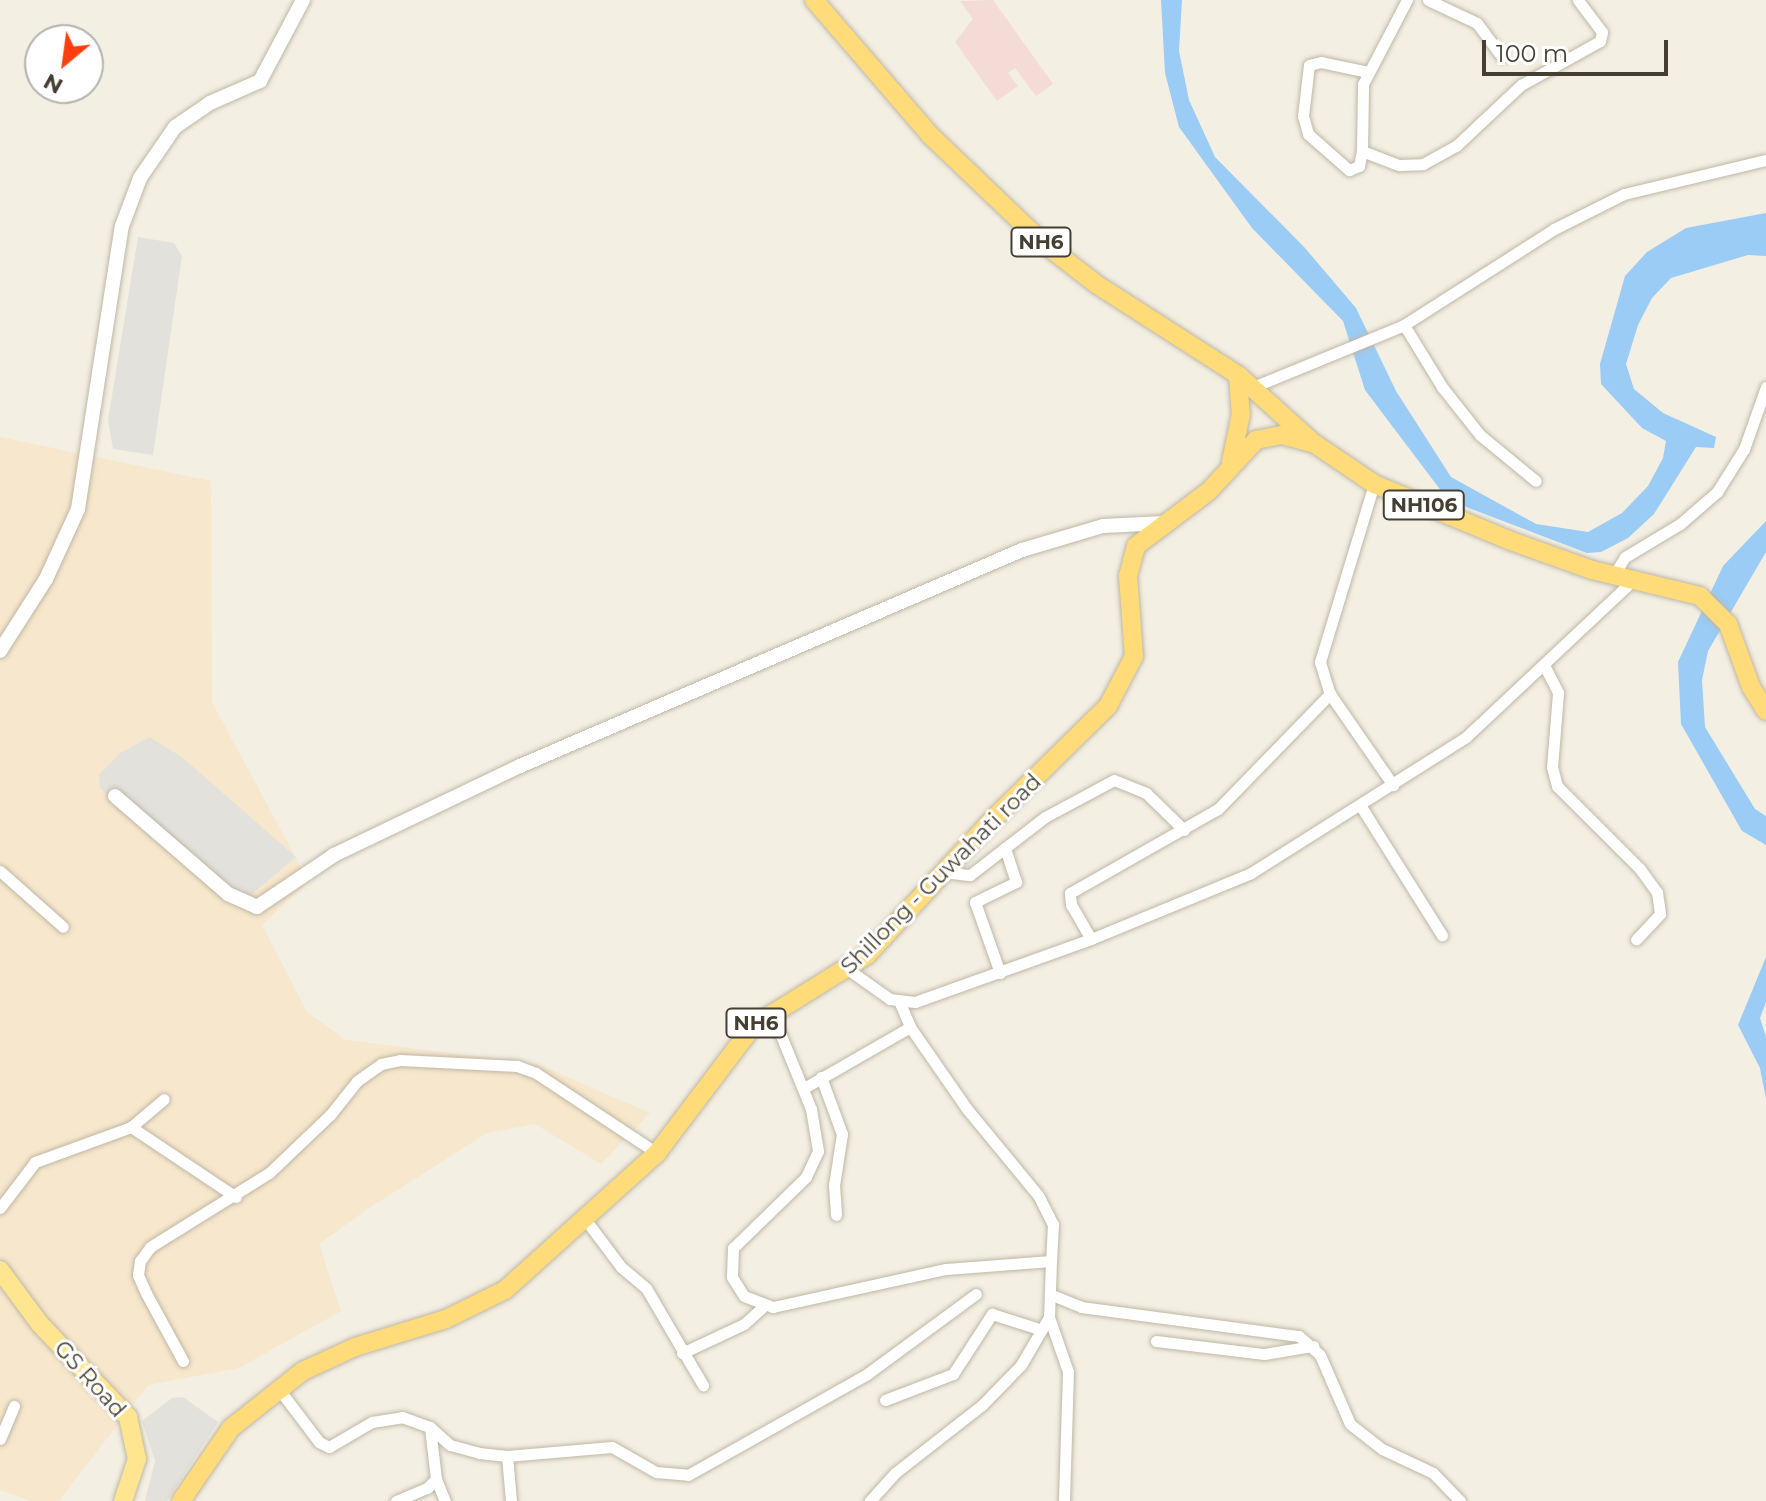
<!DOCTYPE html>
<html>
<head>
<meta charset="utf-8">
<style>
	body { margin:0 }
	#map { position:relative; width:1766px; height:1501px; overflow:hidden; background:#f3efe3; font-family:Montserrat,sans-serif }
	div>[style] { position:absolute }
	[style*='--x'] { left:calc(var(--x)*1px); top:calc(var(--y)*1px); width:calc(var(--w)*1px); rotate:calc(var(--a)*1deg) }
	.commercial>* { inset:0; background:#f7e7cc }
	.medical>* { inset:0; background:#f5dbd5 }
	.parking>* { inset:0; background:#e3e1dc }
	.water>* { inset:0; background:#9accf5 }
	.roads { filter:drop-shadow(0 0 2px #bfb7a5) drop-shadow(0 0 2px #bfb7a5) }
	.minor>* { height:11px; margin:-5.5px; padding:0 5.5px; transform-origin:5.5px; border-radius:5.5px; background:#fff }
	.tertiary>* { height:14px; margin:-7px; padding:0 7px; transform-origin:7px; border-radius:7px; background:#fff }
	.primary>* { height:18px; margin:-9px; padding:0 9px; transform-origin:9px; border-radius:9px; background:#ffe590 }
	.trunk>* { height:18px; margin:-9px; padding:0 9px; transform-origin:9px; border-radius:9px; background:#ffdc79 }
	span { translate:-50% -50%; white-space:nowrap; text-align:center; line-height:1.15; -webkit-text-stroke:6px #fff; paint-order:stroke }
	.shield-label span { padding:2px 6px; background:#fff; border:2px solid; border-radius:6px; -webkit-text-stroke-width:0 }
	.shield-label { font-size:20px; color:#453f33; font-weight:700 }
	.street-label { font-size:22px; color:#453f33 }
	.north { position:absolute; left:24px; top:24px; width:80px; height:80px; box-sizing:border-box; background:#fff; border:2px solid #b5b2ad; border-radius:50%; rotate:209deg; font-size:22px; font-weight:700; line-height:32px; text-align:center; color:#453f33 }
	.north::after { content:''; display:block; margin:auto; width:28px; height:36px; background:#ff3e0e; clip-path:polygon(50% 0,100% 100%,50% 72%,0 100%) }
	.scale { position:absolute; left:1482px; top:40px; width:186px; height:36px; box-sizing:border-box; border:4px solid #453f33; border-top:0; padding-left:10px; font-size:24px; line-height:28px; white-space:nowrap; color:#453f33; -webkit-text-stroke:6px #fff; paint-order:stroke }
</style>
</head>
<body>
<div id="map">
	<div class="commercial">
		<i style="clip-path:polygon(0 437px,211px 481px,212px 702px,308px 881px,262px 925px,307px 1012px,346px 1040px,537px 1064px,650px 1113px,601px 1164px,535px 1124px,487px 1133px,366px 1210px,319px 1244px,341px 1311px,239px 1368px,148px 1385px,59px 1501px,31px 1501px,0 1490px)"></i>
	</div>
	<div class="medical">
		<i style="clip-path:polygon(993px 0,1053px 84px,1036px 96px,1015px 68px,1008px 73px,1018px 86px,997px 101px,955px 42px,973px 19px,960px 1px)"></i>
	</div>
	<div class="parking">
		<i style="clip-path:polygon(138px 237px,174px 243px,182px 256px,153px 455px,113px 449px,108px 420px)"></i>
		<i style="clip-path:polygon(150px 737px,183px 758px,296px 857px,239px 905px,100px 788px,99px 775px,120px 753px)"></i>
		<i style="clip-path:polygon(183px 1397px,218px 1422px,167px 1501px,145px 1501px,155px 1461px,142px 1421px,172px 1398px)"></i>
	</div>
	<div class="water">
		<i style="clip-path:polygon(1161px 0,1182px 0,1179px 51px,1189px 100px,1215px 157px,1305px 248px,1356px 308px,1396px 391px,1451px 477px,1536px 524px,1588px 532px,1622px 513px,1648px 486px,1663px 458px,1666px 441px,1642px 428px,1601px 384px,1600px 364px,1625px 276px,1647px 252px,1686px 228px,1766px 213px,1766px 256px,1748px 255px,1671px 278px,1652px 298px,1638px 325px,1626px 364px,1634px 389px,1663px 413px,1716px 437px,1714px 448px,1696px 447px,1654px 514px,1628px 538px,1601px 552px,1587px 553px,1461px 505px,1442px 492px,1365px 390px,1343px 321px,1252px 228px,1179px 127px,1165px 73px)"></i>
		<i style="clip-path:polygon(1766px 521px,1766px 552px,1708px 651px,1702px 680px,1705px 727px,1755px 809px,1766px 816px,1766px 845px,1742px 831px,1681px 724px,1678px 662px,1723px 566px)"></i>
		<i style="clip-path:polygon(1766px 957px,1766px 1002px,1760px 1018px,1766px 1037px,1766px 1099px,1760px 1068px,1738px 1025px)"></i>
	</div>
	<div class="roads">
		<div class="minor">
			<i style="--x:1428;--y:0;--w:54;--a:25.1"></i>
			<i style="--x:1477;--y:23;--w:42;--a:53.7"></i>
			<i style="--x:1368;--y:72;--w:48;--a:-168"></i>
			<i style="--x:1321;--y:62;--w:12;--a:166"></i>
			<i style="--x:1309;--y:65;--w:51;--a:96.7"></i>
			<i style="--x:1303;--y:116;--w:19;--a:74"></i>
			<i style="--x:1308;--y:134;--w:55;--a:41.3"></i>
			<i style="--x:1349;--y:170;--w:11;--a:-22"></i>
			<i style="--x:1359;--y:166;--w:15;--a:-79"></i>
			<i style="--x:1362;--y:151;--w:40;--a:21"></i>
			<i style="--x:1399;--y:165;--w:24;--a:-2"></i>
			<i style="--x:1423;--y:164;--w:39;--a:-29"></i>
			<i style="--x:1457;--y:145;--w:88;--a:-43.2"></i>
			<i style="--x:1521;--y:85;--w:90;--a:-29.1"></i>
			<i style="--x:1600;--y:41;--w:9;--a:-77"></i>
			<i style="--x:1602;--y:32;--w:40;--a:-127"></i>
			<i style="--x:1362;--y:151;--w:67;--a:-89.1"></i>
			<i style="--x:1363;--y:84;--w:95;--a:-62.4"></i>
			<i style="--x:1404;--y:325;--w:73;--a:58.5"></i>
			<i style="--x:1442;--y:387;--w:61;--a:51.6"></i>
			<i style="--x:1480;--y:435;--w:72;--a:39.4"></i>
			<i style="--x:1253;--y:387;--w:163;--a:-22.3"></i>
			<i style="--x:1404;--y:325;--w:178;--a:-32.6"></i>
			<i style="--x:1554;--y:229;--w:78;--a:-26.6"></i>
			<i style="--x:1624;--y:194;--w:146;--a:-13.5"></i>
			<i style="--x:1374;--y:484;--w:186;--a:106.9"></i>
			<i style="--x:1320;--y:662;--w:34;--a:73"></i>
			<i style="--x:1330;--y:694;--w:111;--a:55.3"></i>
			<i style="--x:1614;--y:575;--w:21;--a:-59"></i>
			<i style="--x:1625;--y:557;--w:64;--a:-31"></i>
			<i style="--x:1680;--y:524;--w:49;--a:-40.9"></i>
			<i style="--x:1717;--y:492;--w:51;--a:-57.9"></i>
			<i style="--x:1744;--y:449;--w:66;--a:-70.5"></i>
			<i style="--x:1544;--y:665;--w:31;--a:63"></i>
			<i style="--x:1558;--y:693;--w:74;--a:94.6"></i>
			<i style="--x:1552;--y:767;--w:20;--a:75"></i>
			<i style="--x:1557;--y:786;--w:117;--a:45"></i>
			<i style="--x:1640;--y:869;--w:29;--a:54"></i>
			<i style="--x:1657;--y:892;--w:22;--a:82"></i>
			<i style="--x:1660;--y:914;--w:35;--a:133"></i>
			<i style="--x:1360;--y:805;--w:154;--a:57.8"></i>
			<i style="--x:0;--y:871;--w:84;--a:41.6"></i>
			<i style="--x:944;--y:872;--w:26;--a:7"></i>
			<i style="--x:970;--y:875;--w:95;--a:-37.7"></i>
			<i style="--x:1045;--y:817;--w:78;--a:-28.2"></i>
			<i style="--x:1114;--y:780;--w:35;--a:22"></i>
			<i style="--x:1146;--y:793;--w:53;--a:44.2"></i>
			<i style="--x:1091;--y:939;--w:39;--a:-120"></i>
			<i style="--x:1071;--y:905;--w:12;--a:-95"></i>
			<i style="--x:1070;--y:893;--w:170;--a:-29.6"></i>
			<i style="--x:1218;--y:809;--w:161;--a:-45.8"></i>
			<i style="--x:849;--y:970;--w:50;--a:35.3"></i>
			<i style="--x:890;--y:999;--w:25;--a:7"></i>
			<i style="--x:915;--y:1002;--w:187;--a:-19.7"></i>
			<i style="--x:1091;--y:939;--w:173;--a:-22.4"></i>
			<i style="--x:1251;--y:873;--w:254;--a:-32.3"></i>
			<i style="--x:1466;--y:737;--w:229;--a:-43.2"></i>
			<i style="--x:1000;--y:973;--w:75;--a:-109.4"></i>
			<i style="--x:975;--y:902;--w:46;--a:-26"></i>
			<i style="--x:1016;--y:882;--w:36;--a:-108"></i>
			<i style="--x:900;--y:1003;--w:26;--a:67"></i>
			<i style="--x:910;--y:1027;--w:100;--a:55.2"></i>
			<i style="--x:967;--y:1109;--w:112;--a:50.5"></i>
			<i style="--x:1038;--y:1195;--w:33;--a:63"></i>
			<i style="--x:1053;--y:1224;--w:37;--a:93"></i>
			<i style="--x:771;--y:1011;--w:106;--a:67.8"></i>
			<i style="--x:811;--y:1109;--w:43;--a:80.5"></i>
			<i style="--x:818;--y:1151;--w:29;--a:115"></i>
			<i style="--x:806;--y:1177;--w:102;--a:135.8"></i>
			<i style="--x:733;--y:1248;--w:29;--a:92"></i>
			<i style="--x:732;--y:1277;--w:22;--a:58"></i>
			<i style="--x:744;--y:1296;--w:31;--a:21"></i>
			<i style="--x:773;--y:1307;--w:177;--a:-12.4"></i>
			<i style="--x:946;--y:1269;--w:105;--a:-4.4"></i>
			<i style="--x:1051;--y:1261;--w:56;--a:92"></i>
			<i style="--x:1049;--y:1317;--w:56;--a:120.3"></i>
			<i style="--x:1021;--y:1365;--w:56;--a:134.3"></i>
			<i style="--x:982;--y:1405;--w:110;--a:142"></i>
			<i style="--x:895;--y:1473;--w:38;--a:132"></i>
			<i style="--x:821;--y:1077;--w:61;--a:69.8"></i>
			<i style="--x:842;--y:1134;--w:52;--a:98.9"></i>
			<i style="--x:834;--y:1185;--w:30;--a:86"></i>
			<i style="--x:804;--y:1088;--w:122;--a:-29.9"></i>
			<i style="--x:131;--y:1127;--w:126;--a:33.7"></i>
			<i style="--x:0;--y:1208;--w:58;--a:-52.7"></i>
			<i style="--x:35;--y:1162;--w:102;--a:-20"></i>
			<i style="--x:131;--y:1127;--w:43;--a:-40.3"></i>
			<i style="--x:585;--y:1219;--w:60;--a:53.1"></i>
			<i style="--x:621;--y:1267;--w:33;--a:40"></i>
			<i style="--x:646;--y:1288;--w:113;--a:59.6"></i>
			<i style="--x:1052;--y:1295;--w:31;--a:22"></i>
			<i style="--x:1081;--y:1307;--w:220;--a:7.6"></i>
			<i style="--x:1299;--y:1336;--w:28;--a:42"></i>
			<i style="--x:1320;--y:1355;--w:75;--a:66.5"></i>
			<i style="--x:1350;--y:1424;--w:41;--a:38"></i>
			<i style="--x:1382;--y:1449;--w:56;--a:25.2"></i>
			<i style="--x:1433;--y:1473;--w:39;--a:46"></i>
			<i style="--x:1049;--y:1317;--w:58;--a:70.9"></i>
			<i style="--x:1068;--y:1372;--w:129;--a:91.8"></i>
			<i style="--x:1156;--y:1341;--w:109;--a:6.9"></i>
			<i style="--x:1264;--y:1354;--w:50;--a:-9.3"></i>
			<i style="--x:682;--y:1353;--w:68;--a:-25.1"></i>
			<i style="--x:744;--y:1324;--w:25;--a:-42"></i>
			<i style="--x:183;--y:1361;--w:77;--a:-118.6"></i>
			<i style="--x:146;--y:1293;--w:20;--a:-114"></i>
			<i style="--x:138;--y:1275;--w:14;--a:-82"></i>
			<i style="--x:140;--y:1261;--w:17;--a:-54"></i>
			<i style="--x:150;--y:1247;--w:140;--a:-31.9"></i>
			<i style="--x:269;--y:1173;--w:84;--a:-43.6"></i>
			<i style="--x:330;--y:1115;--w:43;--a:-51.5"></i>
			<i style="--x:357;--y:1081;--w:29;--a:-35"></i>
			<i style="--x:381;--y:1064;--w:19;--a:-12"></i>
			<i style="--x:400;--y:1060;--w:117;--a:2.9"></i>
			<i style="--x:517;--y:1066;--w:20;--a:20"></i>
			<i style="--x:536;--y:1073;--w:145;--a:33.5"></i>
			<i style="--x:278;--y:1388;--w:68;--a:52.8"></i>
			<i style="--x:319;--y:1442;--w:11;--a:27"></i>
			<i style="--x:329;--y:1447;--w:50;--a:-30.2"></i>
			<i style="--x:372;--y:1422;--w:30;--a:-9"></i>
			<i style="--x:402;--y:1417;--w:30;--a:20"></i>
			<i style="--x:430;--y:1427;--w:27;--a:42"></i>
			<i style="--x:450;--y:1445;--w:30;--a:15"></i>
			<i style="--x:479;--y:1453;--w:28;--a:6"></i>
			<i style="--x:507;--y:1456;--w:105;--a:-4.9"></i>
			<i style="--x:612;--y:1447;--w:51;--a:29.6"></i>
			<i style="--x:656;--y:1472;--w:32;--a:5"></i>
			<i style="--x:688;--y:1475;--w:206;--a:-29.4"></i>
			<i style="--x:867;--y:1374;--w:135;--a:-36.3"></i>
			<i style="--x:885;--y:1400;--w:73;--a:-20.9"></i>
			<i style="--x:953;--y:1374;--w:72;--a:-57"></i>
			<i style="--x:992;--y:1314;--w:52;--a:17.7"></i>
			<i style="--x:0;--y:1439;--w:36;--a:-67"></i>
			<i style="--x:507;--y:1456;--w:45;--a:84.9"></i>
			<i style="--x:436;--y:1479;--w:24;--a:68"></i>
			<i style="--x:396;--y:1501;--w:34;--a:-23"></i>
			<i style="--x:427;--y:1488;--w:13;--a:-45"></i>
			<i style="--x:436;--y:1479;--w:52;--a:-96.6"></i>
		</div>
		<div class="tertiary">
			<i style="--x:0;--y:651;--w:85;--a:-57.4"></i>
			<i style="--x:46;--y:579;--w:77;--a:-65.4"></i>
			<i style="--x:78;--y:509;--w:286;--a:-81.2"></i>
			<i style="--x:122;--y:226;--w:51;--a:-69.4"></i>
			<i style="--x:140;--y:178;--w:62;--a:-55.5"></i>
			<i style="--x:175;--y:127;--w:42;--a:-34.4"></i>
			<i style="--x:210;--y:103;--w:55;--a:-23.7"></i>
			<i style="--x:260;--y:81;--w:92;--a:-62"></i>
			<i style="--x:115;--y:796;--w:150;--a:40.9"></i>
			<i style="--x:228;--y:894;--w:32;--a:24"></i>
			<i style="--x:257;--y:907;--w:93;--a:-34"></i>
			<i style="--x:334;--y:855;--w:206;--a:-25.6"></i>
			<i style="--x:520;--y:766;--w:546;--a:-23.28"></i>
			<i style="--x:1022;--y:550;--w:84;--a:-16.5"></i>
			<i style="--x:1103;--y:526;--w:61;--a:-2.8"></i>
		</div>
		<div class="primary">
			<i style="--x:0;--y:1270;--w:67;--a:53.5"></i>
			<i style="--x:40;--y:1324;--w:128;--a:46.6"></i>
			<i style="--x:128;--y:1417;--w:43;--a:77.9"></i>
			<i style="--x:137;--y:1459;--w:44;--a:108.4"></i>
		</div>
		<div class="trunk">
			<i style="--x:814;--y:0;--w:178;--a:49.3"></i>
			<i style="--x:930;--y:135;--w:156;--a:43.7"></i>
			<i style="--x:1043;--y:243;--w:67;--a:37.7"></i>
			<i style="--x:1096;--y:284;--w:169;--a:32.7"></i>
			<i style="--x:1238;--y:375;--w:39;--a:86"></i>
			<i style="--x:1241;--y:414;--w:49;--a:101.8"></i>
			<i style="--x:1238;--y:375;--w:97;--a:42.1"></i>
			<i style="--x:181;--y:1501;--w:88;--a:-55.6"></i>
			<i style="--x:231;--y:1428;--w:92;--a:-38.4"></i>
			<i style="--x:303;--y:1371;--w:57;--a:-24.8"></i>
			<i style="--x:355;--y:1347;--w:95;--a:-17.1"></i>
			<i style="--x:446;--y:1319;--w:66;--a:-26.2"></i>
			<i style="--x:505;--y:1290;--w:205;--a:-42"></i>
			<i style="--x:657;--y:1153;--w:159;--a:-52.9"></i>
			<i style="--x:753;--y:1026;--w:134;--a:-31.9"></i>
			<i style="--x:867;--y:955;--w:184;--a:-47.2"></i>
			<i style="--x:992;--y:820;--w:163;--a:-44.5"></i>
			<i style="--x:1108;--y:706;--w:56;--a:-62.5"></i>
			<i style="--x:1134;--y:656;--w:80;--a:-94.3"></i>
			<i style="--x:1128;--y:576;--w:31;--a:-75"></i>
			<i style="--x:1136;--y:546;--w:91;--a:-37"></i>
			<i style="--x:1209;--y:491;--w:69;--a:-47.3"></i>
			<i style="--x:1256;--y:440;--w:26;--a:-11"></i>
			<i style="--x:1282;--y:435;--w:34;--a:15"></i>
			<i style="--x:1315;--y:444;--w:71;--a:34.1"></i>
			<i style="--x:1374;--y:484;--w:148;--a:22.6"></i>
			<i style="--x:1511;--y:541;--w:86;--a:19.7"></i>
			<i style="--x:1592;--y:570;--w:111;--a:13.5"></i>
			<i style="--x:1700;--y:596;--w:40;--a:45"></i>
			<i style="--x:1728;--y:624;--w:67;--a:69.9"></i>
			<i style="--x:1751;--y:687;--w:28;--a:58"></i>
		</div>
	</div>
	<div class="shield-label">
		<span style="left:1041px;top:242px">NH6</span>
		<span style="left:1424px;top:505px">NH106</span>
		<span style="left:756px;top:1023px">NH6</span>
	</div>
	<div class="street-label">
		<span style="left:941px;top:874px;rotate:-45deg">Shillong - Guwahati road</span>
		<span style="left:90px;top:1379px;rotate:48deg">GS Road</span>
	</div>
	<div class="north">N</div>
	<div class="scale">100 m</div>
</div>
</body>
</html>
